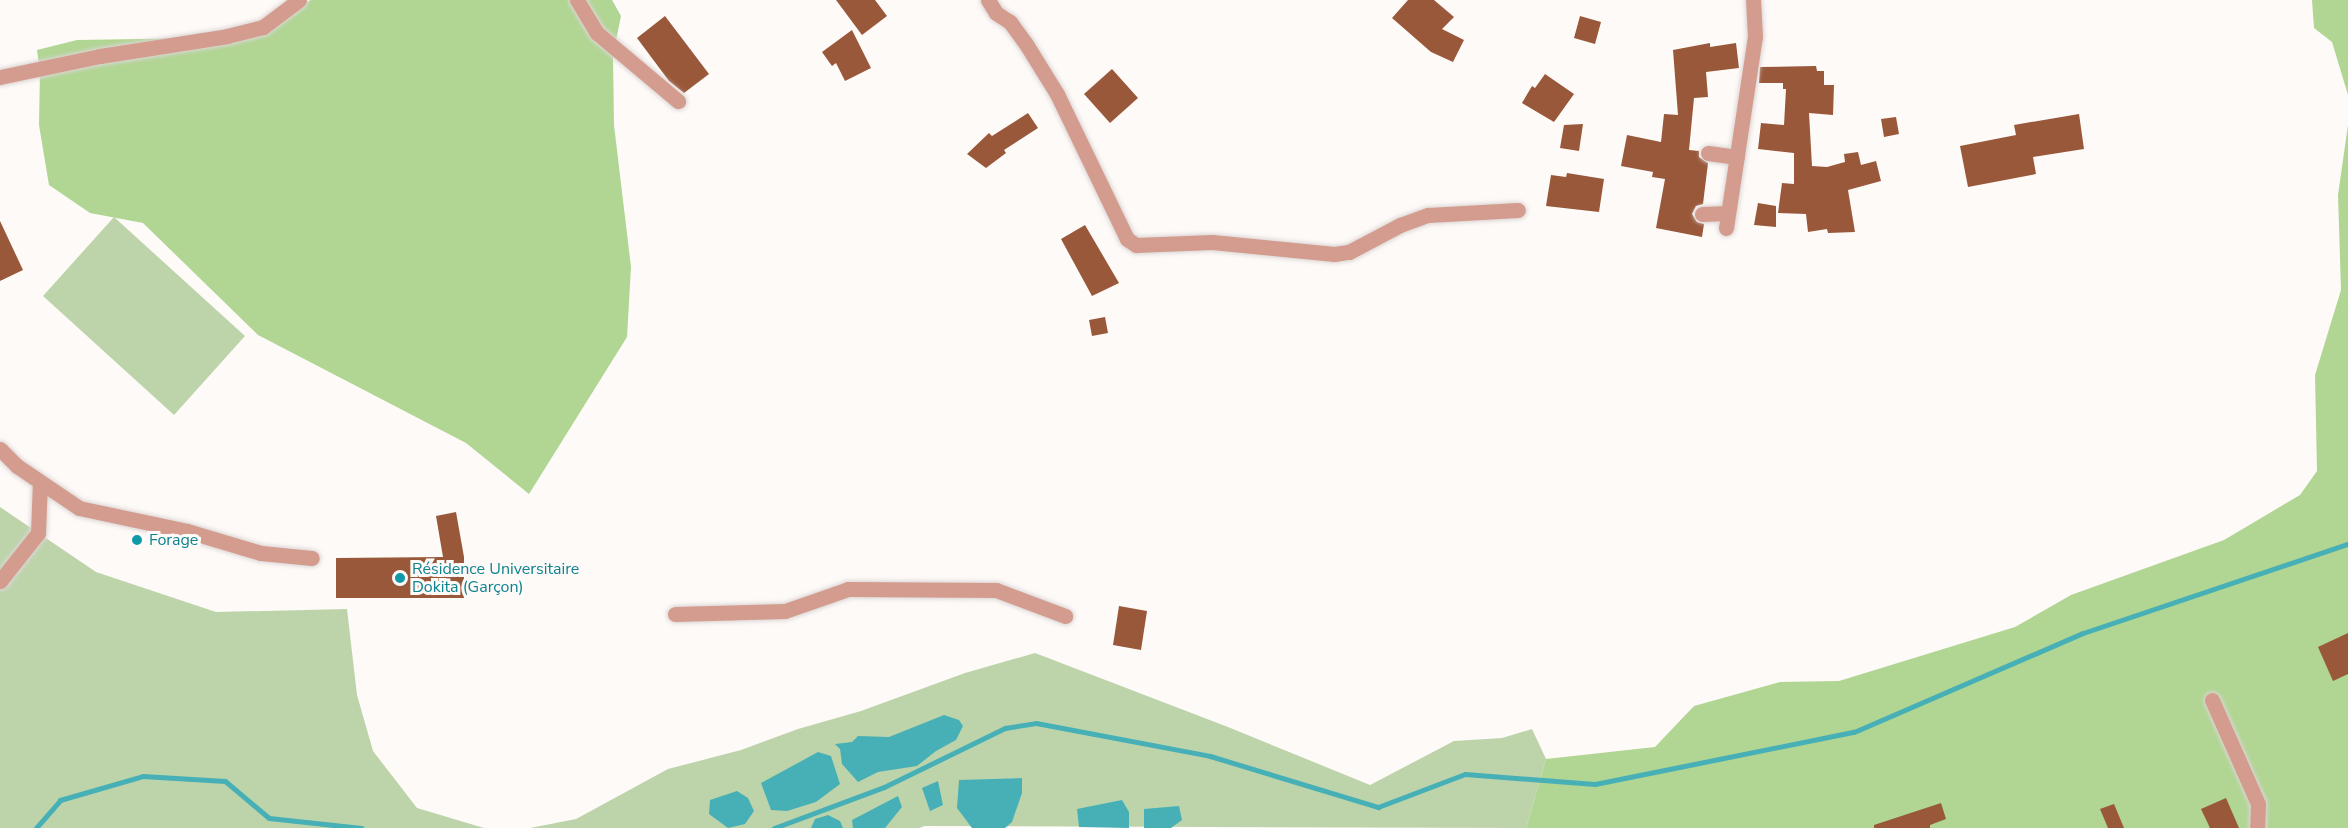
<!DOCTYPE html>
<html>
<head>
<meta charset="utf-8">
<style>
	body { margin:0 }
	#map { position:relative; width:2348px; height:828px; overflow:hidden; background:#fefaf8; font-family:"Nunito Sans",sans-serif }
	div>[style] { position:absolute }
	[style*='--x'] { left:calc(var(--x)*1px); top:calc(var(--y)*1px); width:calc(var(--w)*1px); rotate:calc(var(--a)*1deg) }
	.green>* { inset:0; background:#bdd4ab }
	.forest>* { inset:0; background:#b1d593 }
	.water>* { inset:0; background:#47b0b6 }
	.stream>* { height:5px; margin:-2.5px; padding:0 2.5px; transform-origin:2.5px; border-radius:2.5px; background:#47b0b6 }
	.building>* { inset:0; background:#99583a }
	.roads { filter:drop-shadow(0 0 2px #dbd6d4) drop-shadow(0 0 2px #dbd6d4) }
	.minor>* { height:15px; margin:-7.5px; padding:0 7.5px; transform-origin:7.5px; border-radius:7.5px; background:#d49c8e }
	.dots>* { width:16px; height:16px; translate:-50% -50%; box-sizing:border-box; border:3px solid #fefaf8; border-radius:50% }
	span { translate:-50% -50%; white-space:nowrap; text-align:center; line-height:1.15; -webkit-text-stroke:6px #fefaf8; paint-order:stroke }
	.culture-label { font-size:16px; color:#0d838f }
	.left { translate:0 -50%; text-align:left }
</style>
</head>
<body>
<div id="map">
	<div class="green">
		<i style="clip-path:polygon(114px 217px,245px 336px,174px 415px,43px 296px)"></i>
		<i style="clip-path:polygon(0 507px,96px 572px,216px 612px,347px 609px,357px 695px,373px 751px,417px 808px,484px 828px,0 828px)"></i>
		<i style="clip-path:polygon(1035px 653px,1228px 727px,1370px 785px,1454px 741px,1502px 738px,1532px 729px,1546px 759px,1526px 828px,925px 826px,919px 828px,530px 828px,576px 819px,668px 769px,741px 750px,798px 729px,861px 711px,965px 673px)"></i>
	</div>
	<div class="forest">
		<i style="clip-path:polygon(311px 0,612px 0,621px 16px,613px 55px,614px 125px,631px 267px,627px 337px,529px 494px,466px 443px,258px 335px,143px 223px,90px 213px,49px 185px,39px 125px,40px 71px,37px 50px,77px 40px,202px 38px,260px 27px)"></i>
		<i style="clip-path:polygon(2312px 0,2348px 0,2348px 95px,2332px 42px,2314px 28px)"></i>
		<i style="clip-path:polygon(2348px 125px,2348px 828px,1526px 828px,1546px 759px,1655px 747px,1694px 706px,1780px 682px,1839px 681px,2015px 627px,2071px 595px,2224px 540px,2300px 495px,2317px 471px,2315px 375px,2341px 290px,2338px 195px)"></i>
	</div>
	<div class="water">
		<i style="clip-path:polygon(944px 715px,959px 720px,963px 726px,956px 740px,936px 751px,917px 766px,878px 772px,858px 782px,842px 764px,840px 749px,835px 744px,852px 742px,858px 736px,889px 737px)"></i>
		<i style="clip-path:polygon(818px 752px,831px 756px,840px 784px,816px 802px,787px 811px,771px 810px,761px 783px)"></i>
		<i style="clip-path:polygon(1022px 778px,1022px 793px,1012px 822px,1005px 828px,972px 828px,957px 808px,959px 780px)"></i>
		<i style="clip-path:polygon(938px 781px,943px 805px,930px 811px,922px 788px)"></i>
		<i style="clip-path:polygon(737px 791px,748px 798px,754px 811px,745px 824px,728px 828px,709px 814px,710px 800px)"></i>
		<i style="clip-path:polygon(898px 796px,902px 807px,885px 828px,853px 828px,852px 820px)"></i>
		<i style="clip-path:polygon(1122px 800px,1129px 812px,1129px 828px,1079px 827px,1077px 809px)"></i>
		<i style="clip-path:polygon(1179px 806px,1182px 820px,1171px 828px,1144px 828px,1144px 809px)"></i>
		<i style="clip-path:polygon(828px 815px,840px 821px,843px 828px,811px 828px,815px 819px)"></i>
	</div>
	<div class="stream">
		<i style="--x:36;--y:828;--w:37;--a:-49"></i>
		<i style="--x:60;--y:800;--w:86;--a:-16.1"></i>
		<i style="--x:143;--y:776;--w:82;--a:3.5"></i>
		<i style="--x:225;--y:781;--w:57;--a:40.1"></i>
		<i style="--x:269;--y:818;--w:93;--a:6.2"></i>
		<i style="--x:774;--y:828;--w:117;--a:-20.4"></i>
		<i style="--x:884;--y:787;--w:135;--a:-26"></i>
		<i style="--x:1005;--y:728;--w:31;--a:-9"></i>
		<i style="--x:1036;--y:723;--w:177;--a:10.7"></i>
		<i style="--x:1210;--y:756;--w:176;--a:16.9"></i>
		<i style="--x:1378;--y:807;--w:93;--a:-20.8"></i>
		<i style="--x:1465;--y:774;--w:130;--a:4.4"></i>
		<i style="--x:1595;--y:784;--w:264;--a:-11.4"></i>
		<i style="--x:1854;--y:732;--w:249;--a:-23.4"></i>
		<i style="--x:2083;--y:633;--w:280;--a:-18.6"></i>
	</div>
	<div class="building">
		<i style="clip-path:polygon(836px 0,875px 0,887px 16px,862px 35px)"></i>
		<i style="clip-path:polygon(1408px 0,1434px 0,1454px 17px,1442px 29px,1464px 40px,1453px 62px,1431px 52px,1392px 18px)"></i>
		<i style="clip-path:polygon(665px 16px,709px 74px,684px 93px,669px 81px,637px 38px)"></i>
		<i style="clip-path:polygon(1580px 16px,1601px 22px,1595px 44px,1574px 38px)"></i>
		<i style="clip-path:polygon(852px 30px,871px 68px,845px 81px,836px 63px,832px 66px,822px 52px)"></i>
		<i style="clip-path:polygon(1710px 43px,1710px 47px,1736px 43px,1739px 68px,1706px 72px,1708px 97px,1694px 98px,1689px 150px,1699px 151px,1699px 157px,1708px 163px,1703px 204px,1696px 206px,1692px 214px,1697px 222px,1704px 224px,1702px 237px,1656px 228px,1665px 179px,1652px 177px,1653px 172px,1621px 166px,1627px 135px,1661px 142px,1664px 114px,1678px 115px,1673px 50px)"></i>
		<i style="clip-path:polygon(1816px 66px,1817px 71px,1824px 71px,1824px 85px,1834px 85px,1833px 115px,1809px 113px,1812px 166px,1827px 167px,1845px 162px,1844px 154px,1858px 152px,1861px 165px,1876px 161px,1881px 181px,1848px 190px,1855px 232px,1828px 233px,1827px 229px,1808px 232px,1806px 214px,1778px 213px,1782px 183px,1794px 184px,1794px 153px,1758px 149px,1761px 123px,1784px 125px,1786px 89px,1783px 89px,1783px 83px,1759px 83px,1760px 67px)"></i>
		<i style="clip-path:polygon(1112px 69px,1138px 98px,1110px 123px,1084px 94px)"></i>
		<i style="clip-path:polygon(1545px 74px,1574px 94px,1554px 122px,1522px 103px,1532px 86px,1535px 88px)"></i>
		<i style="clip-path:polygon(1028px 113px,1038px 128px,1004px 150px,1006px 153px,986px 168px,967px 154px,989px 133px,992px 136px)"></i>
		<i style="clip-path:polygon(2079px 114px,2084px 149px,2033px 157px,2036px 174px,1968px 187px,1960px 146px,2016px 135px,2014px 125px)"></i>
		<i style="clip-path:polygon(1896px 117px,1899px 134px,1884px 137px,1881px 119px)"></i>
		<i style="clip-path:polygon(1583px 124px,1579px 151px,1560px 148px,1564px 125px)"></i>
		<i style="clip-path:polygon(1567px 173px,1604px 179px,1599px 212px,1546px 206px,1551px 175px,1566px 177px)"></i>
		<i style="clip-path:polygon(1758px 203px,1776px 206px,1776px 227px,1754px 225px)"></i>
		<i style="clip-path:polygon(0 221px,23px 270px,0 281px)"></i>
		<i style="clip-path:polygon(1085px 225px,1119px 283px,1092px 296px,1061px 239px)"></i>
		<i style="clip-path:polygon(1105px 317px,1108px 333px,1092px 336px,1089px 320px)"></i>
		<i style="clip-path:polygon(456px 512px,464px 557px,464px 598px,336px 598px,336px 558px,443px 557px,436px 516px)"></i>
		<i style="clip-path:polygon(1119px 606px,1147px 611px,1141px 650px,1113px 645px)"></i>
		<i style="clip-path:polygon(2348px 633px,2348px 674px,2333px 681px,2318px 647px)"></i>
		<i style="clip-path:polygon(2226px 798px,2239px 828px,2210px 828px,2201px 809px)"></i>
		<i style="clip-path:polygon(1941px 803px,1946px 819px,1930px 825px,1930px 828px,1874px 828px,1874px 825px)"></i>
		<i style="clip-path:polygon(2114px 804px,2124px 828px,2108px 828px,2100px 809px)"></i>
	</div>
	<div class="roads">
		<div class="minor">
			<i style="--x:577;--y:0;--w:39;--a:59"></i>
			<i style="--x:597;--y:33;--w:106;--a:40"></i>
			<i style="--x:988;--y:0;--w:15;--a:58"></i>
			<i style="--x:996;--y:13;--w:17;--a:33"></i>
			<i style="--x:1010;--y:22;--w:27;--a:54"></i>
			<i style="--x:1026;--y:44;--w:59;--a:58.2"></i>
			<i style="--x:1057;--y:94;--w:161;--a:64.2"></i>
			<i style="--x:1127;--y:239;--w:11;--a:34"></i>
			<i style="--x:1136;--y:245;--w:76;--a:-2.3"></i>
			<i style="--x:1212;--y:242;--w:123;--a:5.6"></i>
			<i style="--x:1334;--y:254;--w:15;--a:-8"></i>
			<i style="--x:1349;--y:252;--w:58;--a:-27.9"></i>
			<i style="--x:1400;--y:225;--w:30;--a:-20"></i>
			<i style="--x:1428;--y:215;--w:90;--a:-3.2"></i>
			<i style="--x:0;--y:77;--w:102;--a:-11.9"></i>
			<i style="--x:100;--y:56;--w:129;--a:-8.9"></i>
			<i style="--x:227;--y:36;--w:37;--a:-14"></i>
			<i style="--x:263;--y:27;--w:45;--a:-36.9"></i>
			<i style="--x:1708;--y:153;--w:29;--a:8"></i>
			<i style="--x:1702;--y:214;--w:26;--a:-2"></i>
			<i style="--x:1726;--y:228;--w:193;--a:-81.4"></i>
			<i style="--x:1755;--y:37;--w:37;--a:-93"></i>
			<i style="--x:0;--y:449;--w:24;--a:45"></i>
			<i style="--x:17;--y:466;--w:75;--a:34.1"></i>
			<i style="--x:79;--y:508;--w:110;--a:12"></i>
			<i style="--x:187;--y:531;--w:77;--a:16.6"></i>
			<i style="--x:261;--y:553;--w:51;--a:5.6"></i>
			<i style="--x:0;--y:581;--w:61;--a:-51.6"></i>
			<i style="--x:38;--y:533;--w:51;--a:-87.8"></i>
			<i style="--x:675;--y:614;--w:110;--a:-1.6"></i>
			<i style="--x:785;--y:611;--w:67;--a:-19.2"></i>
			<i style="--x:848;--y:589;--w:148;--a:0.4"></i>
			<i style="--x:996;--y:590;--w:74;--a:20.6"></i>
			<i style="--x:2212;--y:700;--w:114;--a:66.1"></i>
			<i style="--x:2258;--y:804;--w:24;--a:92"></i>
		</div>
	</div>
	<div class="dots">
		<i style="left:137px;top:540px;background:#0f9aa8"></i>
		<i style="left:400px;top:578px;background:#0f9aa8"></i>
	</div>
	<div class="culture-label">
		<span class="left" style="left:149px;top:540px">Forage</span>
		<span class="left" style="left:412px;top:578px">Résidence Universitaire<br>Dokita (Garçon)</span>
	</div>
</div>
</body>
</html>
